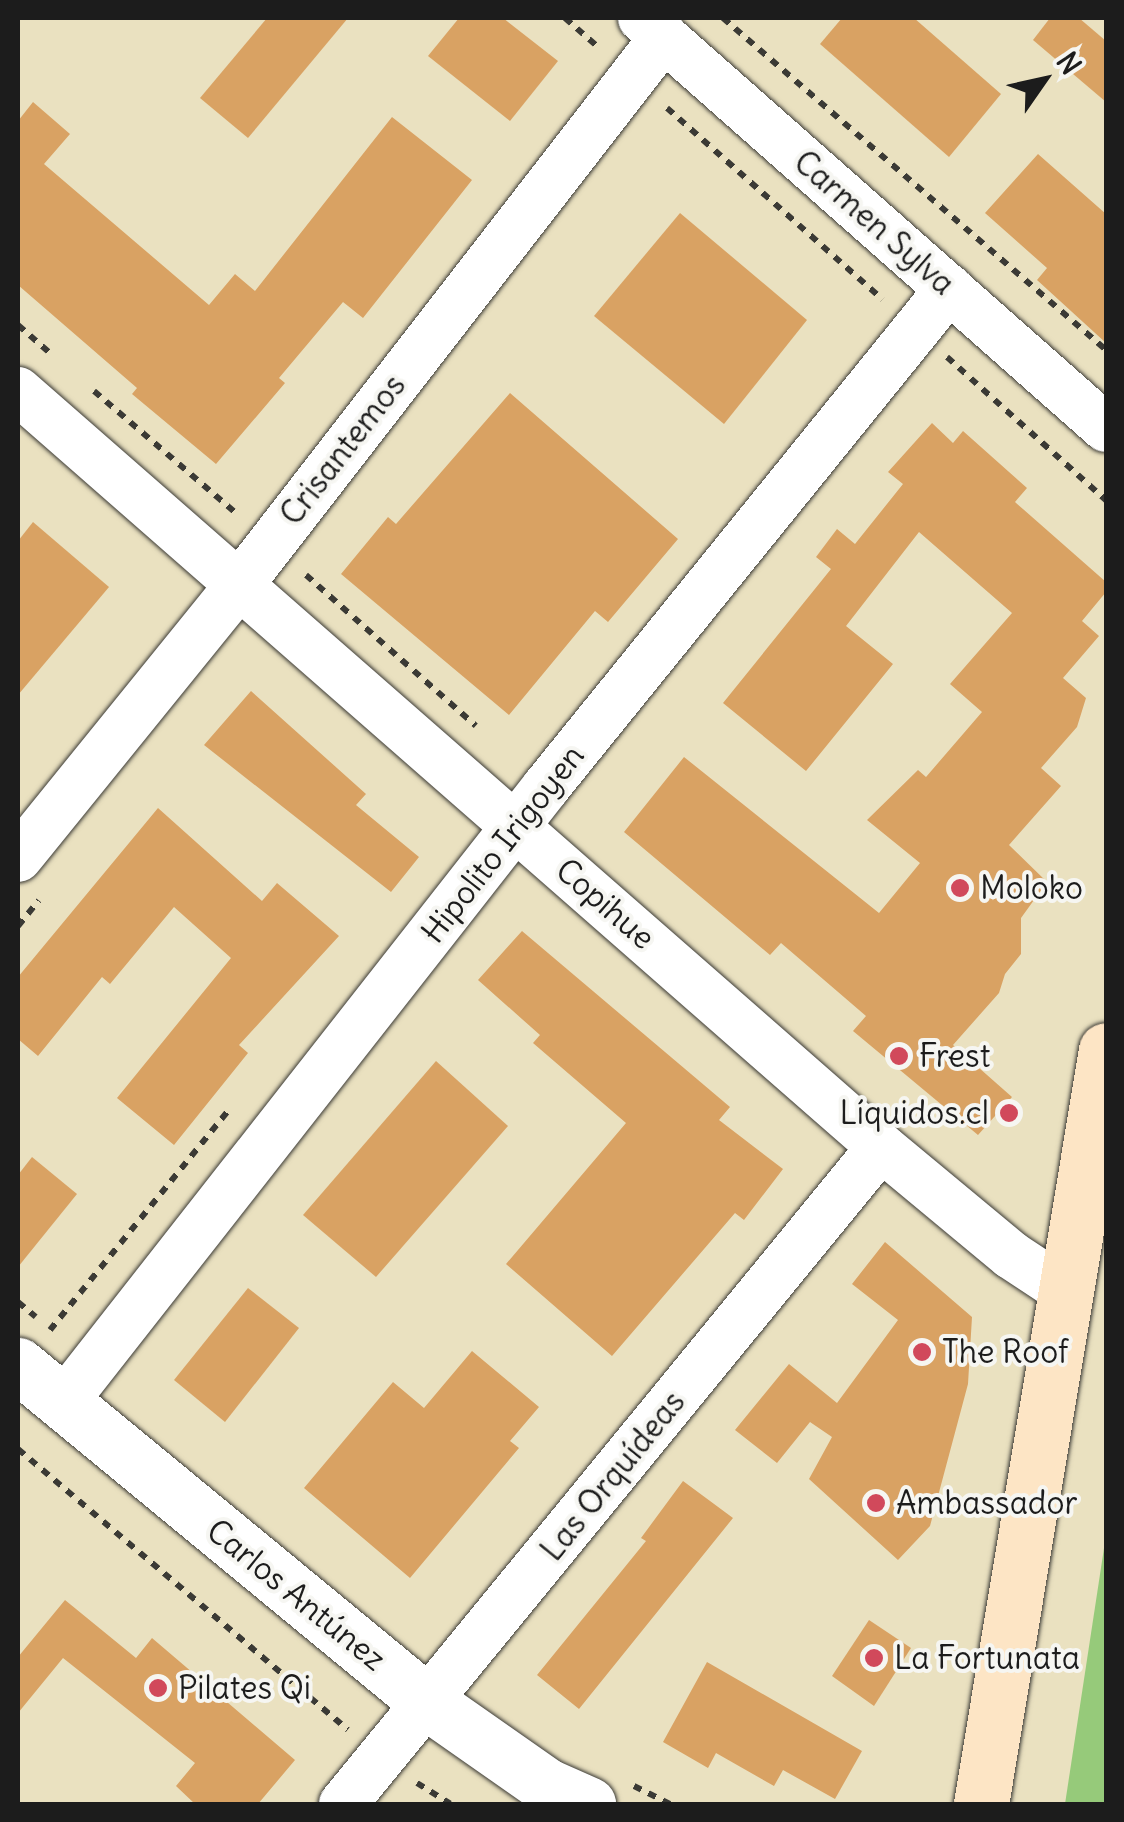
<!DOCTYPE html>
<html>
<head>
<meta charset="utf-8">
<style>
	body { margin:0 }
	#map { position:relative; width:1124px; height:1822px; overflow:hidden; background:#eae1c0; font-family:Delius,sans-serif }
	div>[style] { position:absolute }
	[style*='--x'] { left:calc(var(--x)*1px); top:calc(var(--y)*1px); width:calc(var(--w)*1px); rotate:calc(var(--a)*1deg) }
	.green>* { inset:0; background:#96ca7a }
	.building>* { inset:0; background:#d9a263 }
	.path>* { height:6px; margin-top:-3px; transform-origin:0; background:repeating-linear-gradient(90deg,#3b3a35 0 8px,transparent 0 16px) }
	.roads { filter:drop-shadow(0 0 2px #3b3a35) drop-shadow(0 0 2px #3b3a35) }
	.minor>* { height:48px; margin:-24px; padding:0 24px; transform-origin:24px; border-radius:24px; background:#fff }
	.tertiary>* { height:55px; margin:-27.5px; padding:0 27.5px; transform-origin:27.5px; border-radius:27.5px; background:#fff }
	.secondary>* { height:55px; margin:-27.5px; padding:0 27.5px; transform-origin:27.5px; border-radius:27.5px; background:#fde5c5 }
	.dots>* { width:28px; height:28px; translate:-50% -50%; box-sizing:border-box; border:5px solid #f6f6f2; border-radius:50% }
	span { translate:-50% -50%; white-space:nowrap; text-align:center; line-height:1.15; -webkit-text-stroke:8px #f6f6f2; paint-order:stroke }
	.street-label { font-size:32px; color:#1c1c1c }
	.poi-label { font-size:32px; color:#1c1c1c }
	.left { translate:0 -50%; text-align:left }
	.right { translate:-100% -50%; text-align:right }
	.frame { position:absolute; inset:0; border:20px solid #1c1c1c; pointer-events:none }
	.north { position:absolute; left:994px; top:30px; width:100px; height:100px; -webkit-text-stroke:8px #f6f6f2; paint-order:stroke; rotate:56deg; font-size:28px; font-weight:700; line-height:40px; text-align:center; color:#1c1c1c }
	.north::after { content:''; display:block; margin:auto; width:35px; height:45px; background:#1c1c1c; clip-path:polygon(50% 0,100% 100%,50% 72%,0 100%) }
</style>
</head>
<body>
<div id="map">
	<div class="green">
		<i style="clip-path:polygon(1106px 1535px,1106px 1804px,1065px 1804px)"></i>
	</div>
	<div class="building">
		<i style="clip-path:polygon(267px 18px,348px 18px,248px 138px,200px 98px)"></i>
		<i style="clip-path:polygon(459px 18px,503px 18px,558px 61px,510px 121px,428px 56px)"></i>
		<i style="clip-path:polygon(842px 18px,914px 18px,1001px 94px,949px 157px,820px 44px)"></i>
		<i style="clip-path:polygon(1050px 18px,1079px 18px,1106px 41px,1106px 102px,1033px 40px)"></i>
		<i style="clip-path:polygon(33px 102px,70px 134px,44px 164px,209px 305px,235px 274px,255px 291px,392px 117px,472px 180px,363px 318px,343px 302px,279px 378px,285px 383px,216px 464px,132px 394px,137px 388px,18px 285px,18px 121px)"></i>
		<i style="clip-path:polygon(1038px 154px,1106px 214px,1106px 343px,1037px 280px,1047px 268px,985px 213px)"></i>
		<i style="clip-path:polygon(680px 213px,807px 320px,724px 424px,594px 316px)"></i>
		<i style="clip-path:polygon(510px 393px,678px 539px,608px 622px,595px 611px,509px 715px,341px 574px,388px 517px,396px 524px)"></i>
		<i style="clip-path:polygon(932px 423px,953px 443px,963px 431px,1027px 488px,1015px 502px,1106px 582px,1106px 592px,1082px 621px,1099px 636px,1063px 678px,1086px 698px,1077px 727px,1041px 768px,1061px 786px,1009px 845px,1047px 882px,1021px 918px,1021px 954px,1005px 974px,999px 993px,953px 1045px,1012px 1097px,978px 1135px,853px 1031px,866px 1016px,781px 943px,770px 955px,624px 832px,684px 757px,879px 913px,920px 863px,867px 820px,918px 770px,926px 777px,982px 712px,950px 684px,1012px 613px,919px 532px,846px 626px,893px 664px,806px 771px,723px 703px,831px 569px,816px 557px,837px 529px,855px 544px,903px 484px,888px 472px)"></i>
		<i style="clip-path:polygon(33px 522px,109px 587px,18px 695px,18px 541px)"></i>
		<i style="clip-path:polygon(251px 691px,366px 794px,356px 805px,419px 857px,391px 892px,204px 745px)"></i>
		<i style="clip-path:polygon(158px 808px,262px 901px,277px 883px,339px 936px,239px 1045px,248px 1053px,174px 1145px,117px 1098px,231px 958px,174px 907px,110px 984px,102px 977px,38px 1056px,18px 1039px,18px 977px)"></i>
		<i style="clip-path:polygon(522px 931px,730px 1107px,719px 1120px,783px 1169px,744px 1220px,735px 1213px,612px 1356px,506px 1264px,626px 1123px,533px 1043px,540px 1035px,478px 980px)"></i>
		<i style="clip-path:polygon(436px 1061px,508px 1126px,376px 1277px,303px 1215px)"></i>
		<i style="clip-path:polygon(32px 1157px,77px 1194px,18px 1267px,18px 1175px)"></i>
		<i style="clip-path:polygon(885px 1242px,972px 1317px,968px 1384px,930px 1526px,898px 1560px,809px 1479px,832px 1437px,810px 1422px,777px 1463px,735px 1430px,789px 1364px,837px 1403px,898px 1320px,852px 1284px)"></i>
		<i style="clip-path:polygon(248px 1288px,299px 1328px,225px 1422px,174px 1380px)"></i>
		<i style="clip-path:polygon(472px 1351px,539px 1407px,510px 1441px,519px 1448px,410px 1578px,304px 1488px,393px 1382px,424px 1408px)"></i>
		<i style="clip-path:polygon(683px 1481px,733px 1518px,579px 1709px,537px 1675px,646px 1541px,641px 1538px)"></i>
		<i style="clip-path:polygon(65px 1600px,136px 1658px,152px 1638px,295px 1760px,258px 1804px,195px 1804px,176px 1786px,195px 1763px,63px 1658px,18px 1713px,18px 1657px)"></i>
		<i style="clip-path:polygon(869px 1620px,911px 1648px,874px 1706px,832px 1676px)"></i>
		<i style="clip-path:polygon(707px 1662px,862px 1751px,835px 1799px,783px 1770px,774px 1786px,716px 1753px,708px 1768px,663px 1742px)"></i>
	</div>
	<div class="path">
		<i style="--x:565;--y:18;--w:44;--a:41.3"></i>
		<i style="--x:723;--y:18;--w:507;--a:40.92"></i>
		<i style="--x:667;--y:108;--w:288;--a:41.6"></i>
		<i style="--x:18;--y:325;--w:44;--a:41.3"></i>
		<i style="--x:947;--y:357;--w:214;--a:42"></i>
		<i style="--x:94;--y:391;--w:187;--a:40.7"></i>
		<i style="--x:306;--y:575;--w:227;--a:41.6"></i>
		<i style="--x:18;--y:926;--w:33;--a:-51"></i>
		<i style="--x:18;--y:1302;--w:23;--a:40"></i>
		<i style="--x:50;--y:1330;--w:281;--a:-50.9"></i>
		<i style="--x:18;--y:1449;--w:433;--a:40.4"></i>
		<i style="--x:417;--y:1783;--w:39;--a:32"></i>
		<i style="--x:634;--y:1786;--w:40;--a:26.6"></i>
	</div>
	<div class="roads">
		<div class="minor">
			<i style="--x:642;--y:18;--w:619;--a:41.46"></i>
			<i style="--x:18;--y:391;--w:1147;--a:41.22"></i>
			<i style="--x:881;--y:1147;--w:169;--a:39.7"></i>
			<i style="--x:1011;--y:1255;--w:64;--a:33.4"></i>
			<i style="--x:18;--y:858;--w:353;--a:-51"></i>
			<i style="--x:240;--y:584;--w:692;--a:-52.22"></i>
			<i style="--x:63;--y:1403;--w:783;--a:-51.9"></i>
			<i style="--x:546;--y:787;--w:641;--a:-51.02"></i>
			<i style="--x:343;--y:1804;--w:849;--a:-50.69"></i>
		</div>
		<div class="tertiary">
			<i style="--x:18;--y:1365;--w:530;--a:39.49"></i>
			<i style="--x:427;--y:1702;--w:146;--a:35"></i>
			<i style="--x:547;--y:1786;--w:45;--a:23.7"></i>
		</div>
		<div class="secondary">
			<i style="--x:981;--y:1804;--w:764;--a:-80.59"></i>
		</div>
	</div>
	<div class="dots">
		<i style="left:960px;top:888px;background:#d1495b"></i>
		<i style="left:899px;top:1056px;background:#d1495b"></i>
		<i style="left:1009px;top:1113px;background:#d1495b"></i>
		<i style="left:922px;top:1352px;background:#d1495b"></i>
		<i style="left:876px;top:1503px;background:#d1495b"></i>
		<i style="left:874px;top:1658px;background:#d1495b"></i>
		<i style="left:158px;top:1688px;background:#d1495b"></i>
	</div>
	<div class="street-label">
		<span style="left:874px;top:223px;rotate:41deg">Carmen Sylva</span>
		<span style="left:343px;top:450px;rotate:-52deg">Crisantemos</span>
		<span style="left:503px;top:844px;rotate:-52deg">Hipolito Irigoyen</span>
		<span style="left:605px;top:904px;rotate:41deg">Copihue</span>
		<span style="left:613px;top:1476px;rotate:-51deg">Las Orquídeas</span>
		<span style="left:296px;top:1595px;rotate:39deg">Carlos Antúnez</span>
	</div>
	<div class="poi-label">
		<span class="left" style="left:980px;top:888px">Moloko</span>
		<span class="left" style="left:919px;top:1056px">Frest</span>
		<span class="right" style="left:989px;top:1113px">Líquidos.cl</span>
		<span class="left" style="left:942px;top:1352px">The Roof</span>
		<span class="left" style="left:896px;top:1503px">Ambassador</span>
		<span class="left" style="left:894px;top:1658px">La Fortunata</span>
		<span class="left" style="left:178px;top:1688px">Pilates Qi</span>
	</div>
	<div class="frame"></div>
	<div class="north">N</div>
</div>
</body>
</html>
